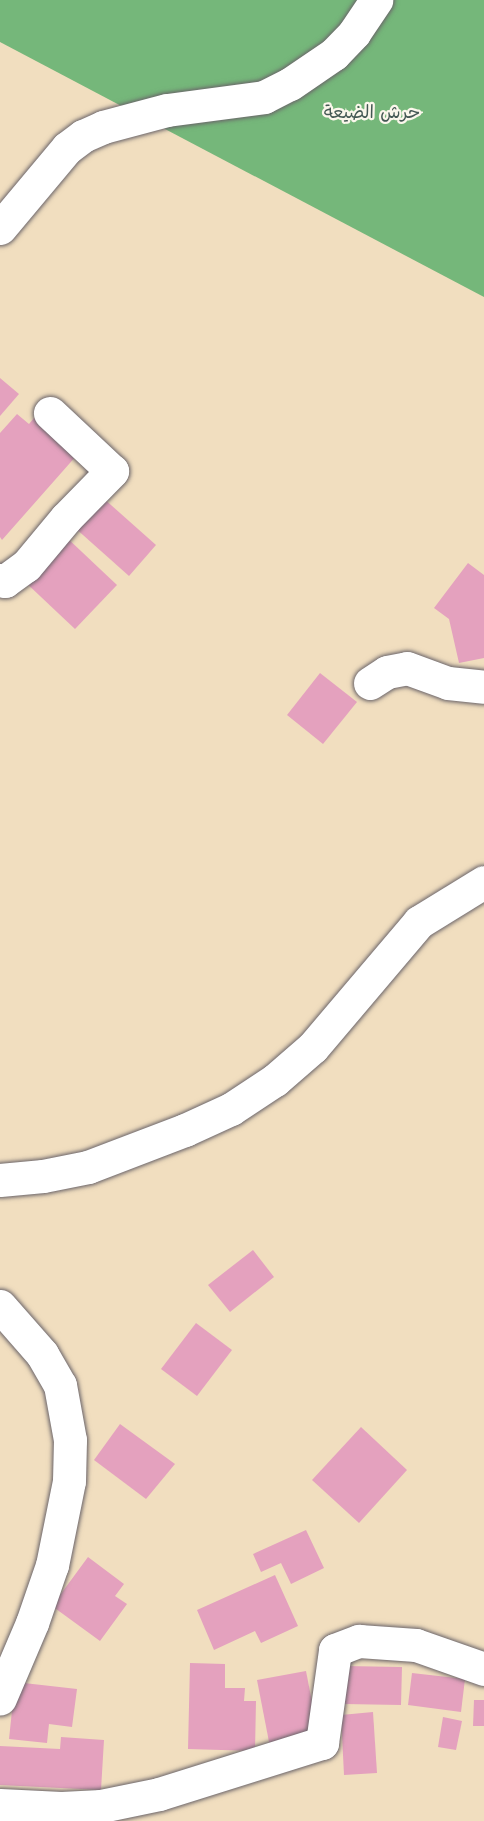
<!DOCTYPE html>
<html>
<head>
<meta charset="utf-8">
<style>
	body { margin:0 }
	#map { position:relative; width:484px; height:1821px; overflow:hidden; background:#f1debf; font-family:"Shantell Sans","Playpen Sans Arabic",sans-serif }
	div>[style] { position:absolute }
	[style*='--x'] { left:calc(var(--x)*1px); top:calc(var(--y)*1px); width:calc(var(--w)*1px); rotate:calc(var(--a)*1deg) }
	.forest>* { inset:0; background:#75b77a }
	.building>* { inset:0; background:#e4a1be }
	.roads { filter:drop-shadow(0 0 2px #6a6469) drop-shadow(0 0 2px #6a6469) }
	.minor>* { height:33px; margin:-16.5px; padding:0 16.5px; transform-origin:16.5px; border-radius:16.5px; background:#fff }
	span { translate:-50% -50%; white-space:nowrap; text-align:center; line-height:1.15; -webkit-text-stroke:4.5px #fbf7ec; paint-order:stroke }
	.park-label { font-size:18px; color:#445854 }
</style>
</head>
<body>
<div id="map">
	<div class="forest">
		<i style="clip-path:polygon(0 0,484px 0,484px 297px,0 42px)"></i>
	</div>
	<div class="building">
		<i style="clip-path:polygon(0 378px,19px 394px,0 416px)"></i>
		<i style="clip-path:polygon(17px 414px,29px 424px,34px 418px,77px 455px,2px 540px,0 537px,0 433px)"></i>
		<i style="clip-path:polygon(102px 497px,156px 545px,129px 576px,74px 527px)"></i>
		<i style="clip-path:polygon(65px 536px,117px 585px,75px 629px,23px 580px)"></i>
		<i style="clip-path:polygon(468px 563px,484px 575px,484px 658px,459px 663px,449px 619px,434px 608px)"></i>
		<i style="clip-path:polygon(320px 673px,357px 702px,323px 744px,287px 715px)"></i>
		<i style="clip-path:polygon(253px 1250px,274px 1277px,230px 1312px,208px 1285px)"></i>
		<i style="clip-path:polygon(196px 1323px,232px 1350px,197px 1396px,161px 1369px)"></i>
		<i style="clip-path:polygon(120px 1424px,175px 1464px,146px 1499px,94px 1460px)"></i>
		<i style="clip-path:polygon(361px 1427px,407px 1470px,359px 1523px,312px 1480px)"></i>
		<i style="clip-path:polygon(306px 1530px,324px 1568px,291px 1584px,281px 1563px,261px 1572px,253px 1554px)"></i>
		<i style="clip-path:polygon(88px 1557px,124px 1584px,115px 1596px,127px 1604px,100px 1641px,52px 1606px)"></i>
		<i style="clip-path:polygon(275px 1575px,298px 1626px,261px 1643px,255px 1631px,214px 1650px,197px 1610px)"></i>
		<i style="clip-path:polygon(190px 1663px,225px 1664px,225px 1688px,245px 1688px,244px 1701px,256px 1701px,255px 1751px,188px 1749px)"></i>
		<i style="clip-path:polygon(344px 1666px,402px 1667px,401px 1705px,344px 1704px)"></i>
		<i style="clip-path:polygon(306px 1671px,319px 1738px,270px 1747px,257px 1680px)"></i>
		<i style="clip-path:polygon(412px 1673px,465px 1679px,461px 1712px,408px 1705px)"></i>
		<i style="clip-path:polygon(15px 1682px,77px 1689px,72px 1727px,49px 1724px,47px 1743px,9px 1739px)"></i>
		<i style="clip-path:polygon(474px 1700px,484px 1700px,484px 1726px,473px 1726px)"></i>
		<i style="clip-path:polygon(373px 1712px,377px 1773px,344px 1775px,341px 1715px)"></i>
		<i style="clip-path:polygon(443px 1717px,462px 1721px,456px 1750px,438px 1747px)"></i>
		<i style="clip-path:polygon(61px 1737px,104px 1740px,101px 1790px,0 1785px,0 1746px,60px 1749px)"></i>
	</div>
	<div class="roads">
		<div class="minor">
			<i style="--x:0;--y:228;--w:104;--a:-50.1"></i>
			<i style="--x:67;--y:148;--w:20;--a:-37"></i>
			<i style="--x:83;--y:136;--w:22;--a:-24"></i>
			<i style="--x:103;--y:127;--w:66;--a:-14.9"></i>
			<i style="--x:167;--y:110;--w:98;--a:-7.6"></i>
			<i style="--x:264;--y:97;--w:29;--a:-27"></i>
			<i style="--x:290;--y:84;--w:53;--a:-34.3"></i>
			<i style="--x:334;--y:54;--w:29;--a:-46"></i>
			<i style="--x:354;--y:33;--w:40;--a:-56"></i>
			<i style="--x:0;--y:580;--w:5;--a:11"></i>
			<i style="--x:5;--y:581;--w:26;--a:-36"></i>
			<i style="--x:26;--y:566;--w:62;--a:-50.2"></i>
			<i style="--x:66;--y:518;--w:66;--a:-45.6"></i>
			<i style="--x:112;--y:471;--w:85;--a:-136.9"></i>
			<i style="--x:370;--y:683;--w:20;--a:-33"></i>
			<i style="--x:387;--y:672;--w:20;--a:-11"></i>
			<i style="--x:407;--y:668;--w:44;--a:20.1"></i>
			<i style="--x:448;--y:683;--w:36;--a:6"></i>
			<i style="--x:0;--y:1180;--w:43;--a:-5.3"></i>
			<i style="--x:43;--y:1176;--w:46;--a:-11.3"></i>
			<i style="--x:88;--y:1167;--w:104;--a:-20.9"></i>
			<i style="--x:185;--y:1130;--w:51;--a:-24.5"></i>
			<i style="--x:231;--y:1109;--w:53;--a:-33.4"></i>
			<i style="--x:275;--y:1080;--w:50;--a:-41"></i>
			<i style="--x:313;--y:1047;--w:164;--a:-49.7"></i>
			<i style="--x:419;--y:922;--w:76;--a:-31.6"></i>
			<i style="--x:0;--y:1306;--w:64;--a:48.8"></i>
			<i style="--x:42;--y:1354;--w:36;--a:60"></i>
			<i style="--x:60;--y:1385;--w:56;--a:79.7"></i>
			<i style="--x:70;--y:1440;--w:41;--a:91.4"></i>
			<i style="--x:69;--y:1481;--w:86;--a:101.4"></i>
			<i style="--x:52;--y:1565;--w:61;--a:109"></i>
			<i style="--x:32;--y:1623;--w:82;--a:113.1"></i>
			<i style="--x:0;--y:1805;--w:61;--a:2.8"></i>
			<i style="--x:61;--y:1808;--w:40;--a:-2.9"></i>
			<i style="--x:101;--y:1806;--w:59;--a:-11.7"></i>
			<i style="--x:159;--y:1794;--w:171;--a:-17.4"></i>
			<i style="--x:322;--y:1743;--w:94;--a:-82"></i>
			<i style="--x:335;--y:1650;--w:26;--a:-21"></i>
			<i style="--x:359;--y:1641;--w:57;--a:4"></i>
			<i style="--x:416;--y:1645;--w:72;--a:19.4"></i>
		</div>
	</div>
	<div class="park-label">
		<span style="left:372px;top:112px">حرش الضيعة</span>
	</div>
</div>
</body>
</html>
